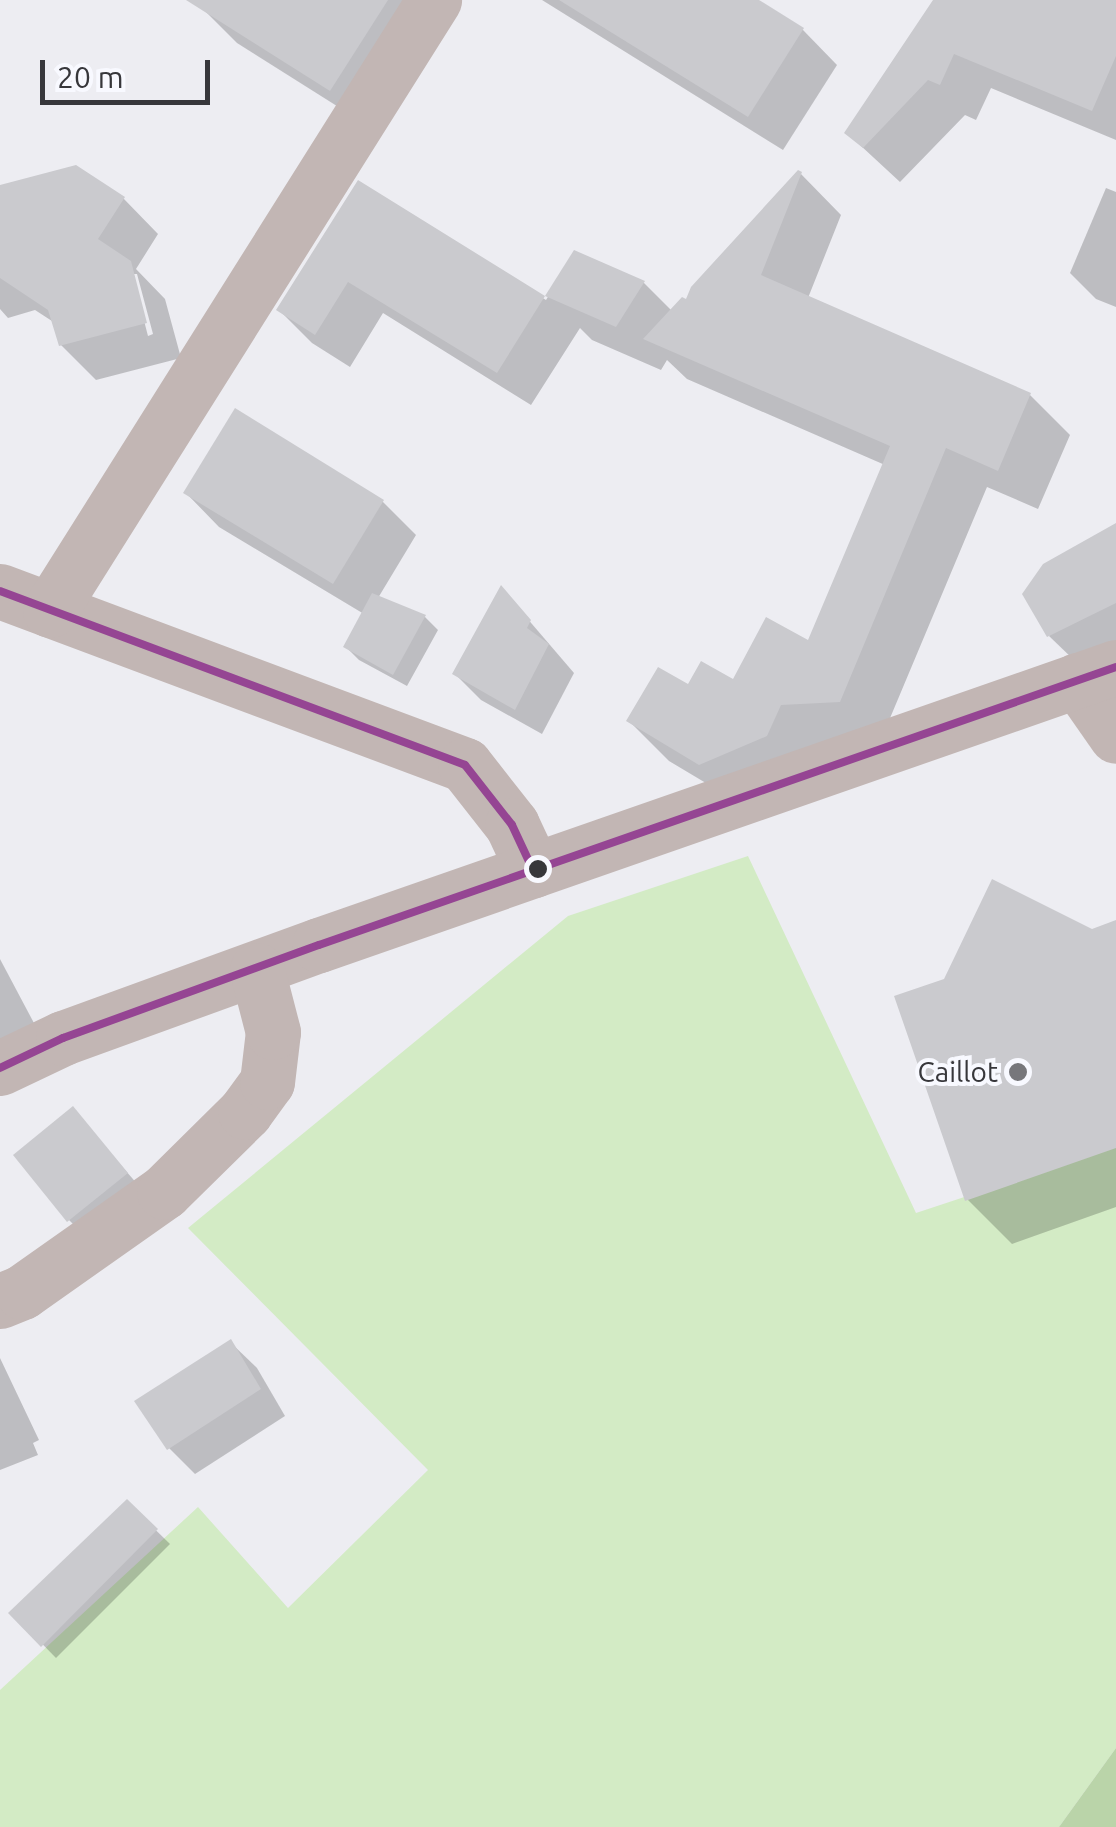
<!DOCTYPE html>
<html>
<head>
<meta charset="utf-8">
<style>
	body { margin:0 }
	#map { position:relative; width:1116px; height:1827px; overflow:hidden; background:#ededf2; font-family:Ubuntu,sans-serif }
	div>[style] { position:absolute }
	[style*='--x'] { left:calc(var(--x)*1px); top:calc(var(--y)*1px); width:calc(var(--w)*1px); rotate:calc(var(--a)*1deg) }
	.green>* { inset:0; background:#d3ebc5 }
	.forest>* { inset:0; background:#bad4a9 }
	.shadow>* { inset:0; background:#0003 }
	.building>* { inset:0; background:#cacace }
	.minor>* { height:55px; margin:-27.5px; padding:0 27.5px; transform-origin:27.5px; border-radius:27.5px; background:#c2b6b4 }
	.bus-1>* { height:8px; margin:-4px; padding:0 4px; transform-origin:4px; border-radius:4px; background:#954593 }
	.dots>* { width:28px; height:28px; translate:-50% -50%; box-sizing:border-box; border:5px solid #f8f9ff; border-radius:50% }
	span { translate:-50% -50%; white-space:nowrap; text-align:center; line-height:1.15; -webkit-text-stroke:8px #f8f9ff; paint-order:stroke }
	.poi-label { font-size:28px; color:#37373b }
	.right { translate:-100% -50%; text-align:right }
	.scale { position:absolute; left:40px; top:60px; width:170px; height:45px; box-sizing:border-box; border:5px solid #37373b; border-top:0; padding-left:12px; font-size:30px; line-height:35px; white-space:nowrap; color:#37373b; -webkit-text-stroke:8px #f8f9ff; paint-order:stroke }
</style>
</head>
<body>
<div id="map">
	<div class="green">
		<i style="clip-path:polygon(748px 856px,916px 1213px,1116px 1147px,1116px 1748px,1059px 1827px,0 1827px,0 1690px,198px 1507px,288px 1608px,428px 1470px,188px 1228px,568px 916px)"></i>
	</div>
	<div class="forest">
		<i style="clip-path:polygon(1116px 1748px,1116px 1827px,1059px 1827px)"></i>
	</div>
	<div class="shadow">
		<i style="clip-path:polygon(205px 0,446px 0,367px 125px,237px 43px,201px 7px)"></i>
		<i style="clip-path:polygon(542px 0,754px 0,803px 30px,837px 65px,783px 150px)"></i>
		<i style="clip-path:polygon(936px 0,1116px 0,1116px 140px,991px 88px,976px 120px,965px 115px,900px 182px,847px 133px)"></i>
		<i style="clip-path:polygon(801px 174px,841px 215px,808px 298px,1030px 395px,1070px 435px,1038px 509px,987px 487px,880px 742px,741px 804px,669px 761px,629px 721px,688px 688px,734px 683px,810px 643px,885px 465px,687px 379px,667px 360px,661px 370px,592px 340px,580px 328px,531px 405px,383px 313px,350px 367px,312px 343px,279px 310px,358px 184px,546px 300px,575px 253px,644px 283px,672px 311px,688px 302px)"></i>
		<i style="clip-path:polygon(evenodd,0 188px,124px 199px,158px 234px,136px 269px,165px 299px,181px 358px,96px 380px,61px 345px,55px 323px,35px 310px,8px 318px,0 309px,0 188px,132px 274px,137px 274px,153px 334px,148px 336px,132px 274px)"></i>
		<i style="clip-path:polygon(1106px 188px,1116px 192px,1116px 307px,1096px 299px,1070px 273px)"></i>
		<i style="clip-path:polygon(186px 493px,383px 502px,416px 535px,378px 598px,425px 617px,438px 630px,407px 686px,359px 660px,346px 647px,364px 614px,219px 527px)"></i>
		<i style="clip-path:polygon(1116px 547px,1116px 644px,1076px 662px,1049px 636px)"></i>
		<i style="clip-path:polygon(502px 589px,574px 673px,542px 734px,481px 700px,455px 674px)"></i>
		<i style="clip-path:polygon(1116px 923px,1116px 1207px,1012px 1244px,967px 1199px,1092px 931px)"></i>
		<i style="clip-path:polygon(0 959px,35px 1025px,0 1043px)"></i>
		<i style="clip-path:polygon(73px 1110px,152px 1201px,95px 1246px,69px 1220px)"></i>
		<i style="clip-path:polygon(230px 1342px,257px 1368px,285px 1416px,195px 1474px,169px 1448px)"></i>
		<i style="clip-path:polygon(0 1358px,39px 1440px,33px 1443px,38px 1455px,0 1470px)"></i>
		<i style="clip-path:polygon(127px 1502px,170px 1544px,56px 1658px,12px 1613px)"></i>
	</div>
	<div class="building">
		<i style="clip-path:polygon(186px 0,388px 0,330px 91px)"></i>
		<i style="clip-path:polygon(559px 0,759px 0,804px 28px,748px 117px)"></i>
		<i style="clip-path:polygon(933px 0,1116px 0,1116px 56px,1092px 111px,954px 54px,940px 85px,928px 80px,863px 148px,844px 133px)"></i>
		<i style="clip-path:polygon(76px 165px,125px 197px,98px 239px,131px 261px,147px 323px,59px 346px,48px 310px,0 278px,0 185px)"></i>
		<i style="clip-path:polygon(798px 170px,802px 172px,761px 275px,1031px 393px,998px 471px,946px 448px,840px 702px,781px 705px,767px 736px,699px 765px,626px 721px,658px 667px,688px 684px,701px 661px,733px 679px,766px 617px,808px 640px,890px 446px,643px 339px,682px 297px,686px 299px,691px 287px)"></i>
		<i style="clip-path:polygon(358px 180px,545px 296px,497px 373px,348px 282px,315px 335px,276px 310px)"></i>
		<i style="clip-path:polygon(574px 250px,645px 281px,616px 327px,545px 296px)"></i>
		<i style="clip-path:polygon(235px 408px,384px 500px,333px 584px,183px 493px)"></i>
		<i style="clip-path:polygon(1116px 523px,1116px 603px,1047px 637px,1022px 594px,1043px 564px)"></i>
		<i style="clip-path:polygon(501px 585px,531px 620px,527px 628px,549px 644px,515px 710px,452px 674px)"></i>
		<i style="clip-path:polygon(372px 593px,426px 615px,393px 675px,343px 647px)"></i>
		<i style="clip-path:polygon(992px 879px,1092px 929px,1116px 920px,1116px 1148px,965px 1201px,894px 996px,944px 979px)"></i>
		<i style="clip-path:polygon(73px 1106px,128px 1173px,67px 1222px,13px 1155px)"></i>
		<i style="clip-path:polygon(231px 1339px,261px 1389px,167px 1450px,134px 1401px)"></i>
		<i style="clip-path:polygon(127px 1499px,158px 1529px,41px 1647px,8px 1613px)"></i>
	</div>
	<div class="minor">
		<i style="--x:0;--y:591;--w:496;--a:20.5"></i>
		<i style="--x:465;--y:765;--w:76;--a:51.9"></i>
		<i style="--x:512;--y:825;--w:50;--a:65"></i>
		<i style="--x:50;--y:610;--w:721;--a:-57.81"></i>
		<i style="--x:1077;--y:680;--w:68;--a:55.1"></i>
		<i style="--x:0;--y:1068;--w:70;--a:-25.5"></i>
		<i style="--x:63;--y:1038;--w:272;--a:-20"></i>
		<i style="--x:319;--y:945;--w:844;--a:-19.23"></i>
		<i style="--x:0;--y:1301;--w:24;--a:-22"></i>
		<i style="--x:22;--y:1292;--w:174;--a:-35.2"></i>
		<i style="--x:164;--y:1192;--w:114;--a:-44.6"></i>
		<i style="--x:245;--y:1112;--w:37;--a:-54"></i>
		<i style="--x:267;--y:1082;--w:50;--a:-83.2"></i>
		<i style="--x:273;--y:1032;--w:64;--a:-104.5"></i>
	</div>
	<div class="bus-1">
		<i style="--x:0;--y:591;--w:496;--a:20.5"></i>
		<i style="--x:465;--y:765;--w:76;--a:51.9"></i>
		<i style="--x:512;--y:825;--w:50;--a:65"></i>
		<i style="--x:0;--y:1068;--w:70;--a:-25.5"></i>
		<i style="--x:63;--y:1038;--w:272;--a:-20"></i>
		<i style="--x:319;--y:945;--w:844;--a:-19.23"></i>
	</div>
	<div class="dots">
		<i style="left:538px;top:869px;background:#37373b"></i>
		<i style="left:1018px;top:1072px;background:#77777b"></i>
	</div>
	<div class="poi-label">
		<span class="right" style="left:998px;top:1072px">Caillot</span>
	</div>
	<div class="scale">20 m</div>
</div>
</body>
</html>
